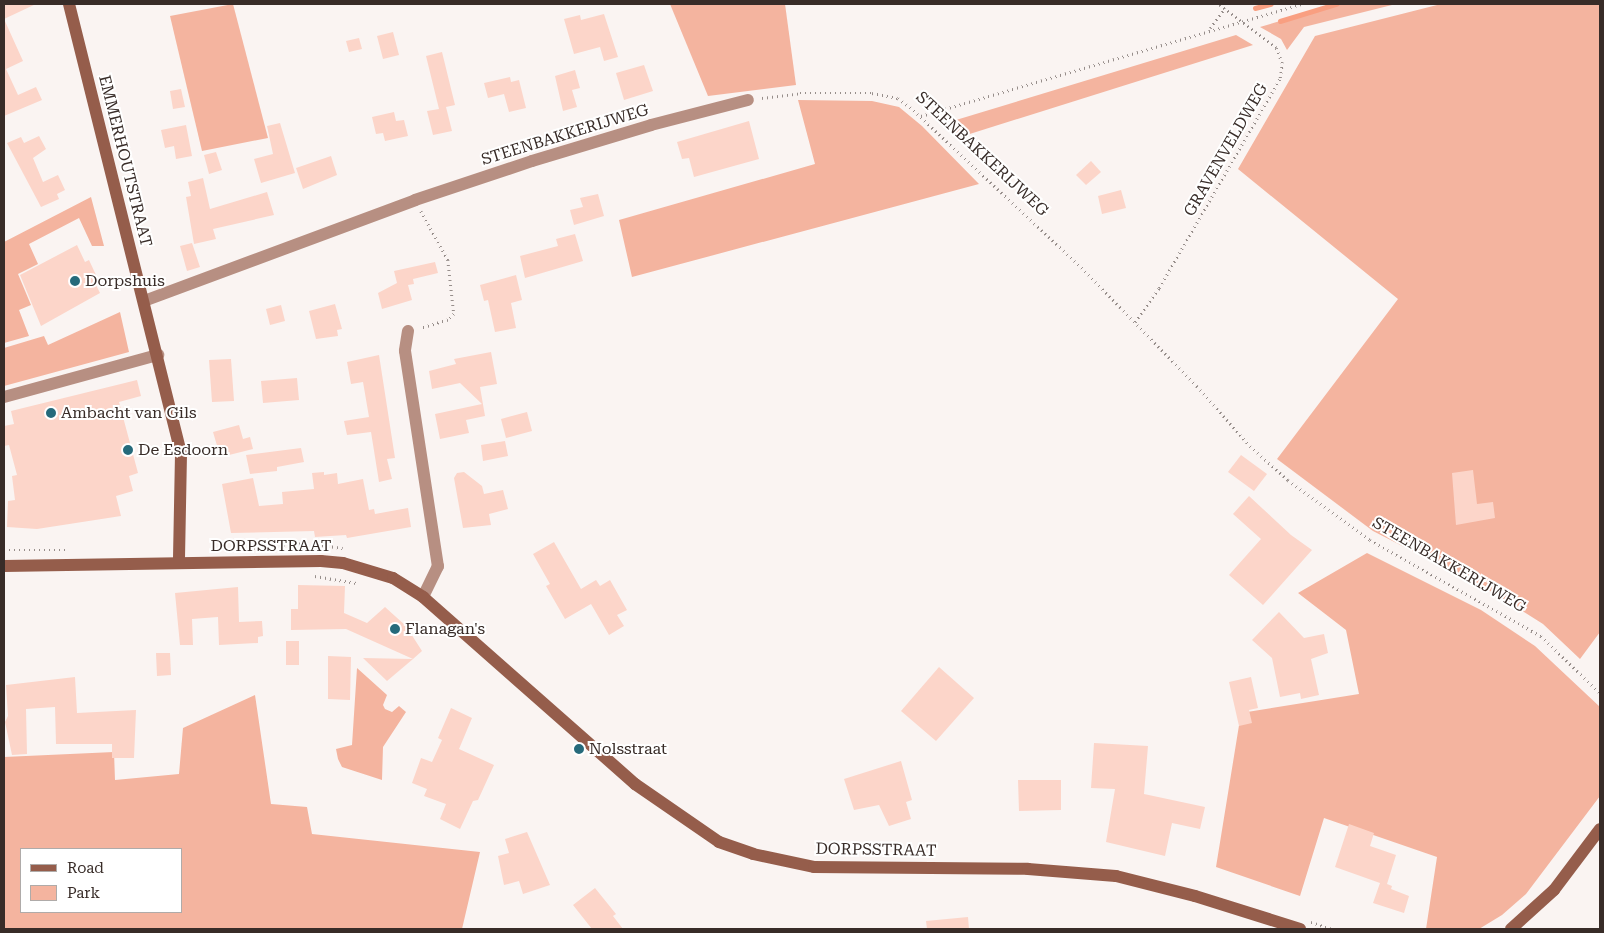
<!DOCTYPE html>
<html>
<head>
<meta charset="utf-8">
<style>
	body { margin:0 }
	#map { position:relative; width:1604px; height:933px; overflow:hidden; background:#faf4f2; font-family:"Roboto Serif",serif }
	div>[style] { position:absolute }
	[style*='--x'] { left:calc(var(--x)*1px); top:calc(var(--y)*1px); width:calc(var(--w)*1px); rotate:calc(var(--a)*1deg) }
	.green>* { inset:0; background:#f4b49f }
	.stream>* { height:4.5px; margin:-2.25px; padding:0 2.25px; transform-origin:2.25px; border-radius:2.25px; background:#f99f81 }
	.building>* { inset:0; background:#fcd5c9 }
	.path>* { height:2.5px; margin-top:-1.25px; transform-origin:0; background:repeating-linear-gradient(90deg,#978e8b 0 1px,transparent 0 5px) }
	.street>* { height:12px; margin:-6px; padding:0 6px; transform-origin:6px; border-radius:6px; background:#b78f82 }
	.secondary>* { height:12px; margin:-6px; padding:0 6px; transform-origin:6px; border-radius:6px; background:#955d4b }
	.dots>* { width:14px; height:14px; translate:-50% -50%; box-sizing:border-box; border:2px solid #fff; border-radius:50% }
	span { translate:-50% -50%; white-space:nowrap; text-align:center; line-height:1.15; -webkit-text-stroke:4px #fff; paint-order:stroke }
	.street-label { font-size:16px; color:#382c28 }
	.poi-label { font-size:16px; color:#382c28 }
	.left { translate:0 -50%; text-align:left }
	.frame { position:absolute; inset:0; border:5px solid #382c28; pointer-events:none }
	.legend { position:absolute; left:20px; top:848px; width:162px; height:65px; box-sizing:border-box; background:#fff; border:1px solid #afaba9; margin:0; padding:6px 9px; list-style:none; font-size:15px; color:#382c28 }
	.legend li { display:flex; align-items:center; gap:10px; height:25px }
	.legend b { width:25px; border:1px solid #afaba9 }
</style>
</head>
<body>
<div id="map">
	<div class="green">
		<i style="clip-path:polygon(233px 4px,268px 138px,202px 151px,170px 16px)"></i>
		<i style="clip-path:polygon(670px 4px,785px 4px,796px 85px,708px 96px)"></i>
		<i style="clip-path:polygon(1337px 4px,1396px 4px,1304px 27px,1287px 50px,1281px 39px,1260px 27px)"></i>
		<i style="clip-path:polygon(1441px 4px,1600px 4px,1600px 632px,1580px 659px,1543px 624px,1492px 592px,1373px 531px,1277px 459px,1398px 299px,1238px 169px,1315px 36px)"></i>
		<i style="clip-path:polygon(1236px 35px,1253px 45px,957px 138px,946px 127px,956px 120px)"></i>
		<i style="clip-path:polygon(798px 100px,872px 101px,899px 107px,922px 126px,979px 184px,632px 277px,619px 220px,815px 164px)"></i>
		<i style="clip-path:polygon(91px 197px,104px 246px,92px 246px,79px 218px,29px 244px,38px 264px,18px 274px,31px 305px,19px 310px,29px 336px,4px 343px,4px 242px)"></i>
		<i style="clip-path:polygon(120px 312px,129px 352px,4px 386px,4px 348px,44px 336px,48px 345px)"></i>
		<i style="clip-path:polygon(1367px 553px,1481px 610px,1535px 646px,1600px 707px,1600px 796px,1526px 894px,1502px 915px,1479px 929px,1426px 929px,1437px 857px,1324px 818px,1300px 896px,1216px 867px,1241px 713px,1359px 694px,1346px 630px,1298px 593px)"></i>
		<i style="clip-path:polygon(357px 668px,387px 695px,383px 705px,385px 709px,392px 712px,399px 706px,406px 712px,383px 747px,382px 780px,342px 767px,338px 759px,336px 749px,352px 745px)"></i>
		<i style="clip-path:polygon(evenodd,255px 695px,271px 804px,307px 807px,312px 834px,480px 852px,462px 929px,4px 929px,4px 757px,114px 752px,115px 780px,179px 774px,183px 728px,255px 695px,21px 849px,181px 849px,181px 912px,21px 912px,21px 849px)"></i>
	</div>
	<div class="stream">
		<i style="--x:1255;--y:8;--w:16;--a:-15"></i>
		<i style="--x:1280;--y:21;--w:59;--a:-16.9"></i>
	</div>
	<div class="building">
		<i style="clip-path:polygon(4px 4px,36px 4px,4px 19px)"></i>
		<i style="clip-path:polygon(604px 14px,618px 57px,604px 61px,600px 47px,574px 54px,564px 19px,580px 15px,581px 20px)"></i>
		<i style="clip-path:polygon(4px 19px,23px 61px,6px 69px,18px 95px,36px 87px,42px 100px,4px 116px)"></i>
		<i style="clip-path:polygon(393px 32px,399px 55px,383px 59px,377px 36px)"></i>
		<i style="clip-path:polygon(359px 38px,362px 49px,349px 52px,346px 41px)"></i>
		<i style="clip-path:polygon(442px 52px,455px 105px,446px 107px,452px 131px,433px 135px,427px 111px,439px 109px,426px 56px)"></i>
		<i style="clip-path:polygon(644px 65px,653px 91px,624px 100px,616px 73px)"></i>
		<i style="clip-path:polygon(575px 70px,580px 88px,572px 90px,577px 107px,563px 111px,555px 76px)"></i>
		<i style="clip-path:polygon(510px 77px,511px 82px,519px 80px,526px 108px,509px 112px,504px 94px,488px 98px,484px 83px)"></i>
		<i style="clip-path:polygon(181px 89px,185px 107px,173px 109px,170px 91px)"></i>
		<i style="clip-path:polygon(394px 112px,396px 121px,404px 120px,408px 136px,385px 141px,383px 133px,376px 134px,372px 117px)"></i>
		<i style="clip-path:polygon(749px 121px,759px 159px,694px 177px,689px 158px,682px 159px,677px 142px)"></i>
		<i style="clip-path:polygon(280px 123px,295px 173px,261px 183px,254px 159px,273px 154px,267px 126px)"></i>
		<i style="clip-path:polygon(186px 125px,192px 156px,176px 159px,174px 146px,165px 148px,161px 130px)"></i>
		<i style="clip-path:polygon(39px 136px,46px 149px,33px 158px,43px 182px,58px 175px,65px 190px,57px 194px,59px 199px,41px 207px,7px 143px,21px 137px,24px 143px)"></i>
		<i style="clip-path:polygon(216px 152px,222px 170px,209px 174px,204px 155px)"></i>
		<i style="clip-path:polygon(331px 156px,337px 175px,303px 189px,296px 168px)"></i>
		<i style="clip-path:polygon(1091px 161px,1101px 172px,1086px 185px,1076px 175px)"></i>
		<i style="clip-path:polygon(203px 178px,210px 209px,267px 192px,274px 215px,213px 229px,216px 239px,194px 244px,186px 197px,191px 196px,188px 182px)"></i>
		<i style="clip-path:polygon(1121px 190px,1126px 208px,1102px 214px,1098px 196px)"></i>
		<i style="clip-path:polygon(598px 194px,604px 216px,574px 225px,570px 210px,583px 207px,580px 198px)"></i>
		<i style="clip-path:polygon(575px 234px,583px 261px,525px 278px,520px 256px,558px 246px,556px 239px)"></i>
		<i style="clip-path:polygon(192px 243px,200px 267px,187px 271px,180px 246px)"></i>
		<i style="clip-path:polygon(77px 245px,85px 262px,89px 260px,96px 275px,92px 277px,100px 293px,41px 326px,20px 275px)"></i>
		<i style="clip-path:polygon(435px 262px,438px 273px,413px 279px,414px 284px,408px 285px,412px 300px,382px 309px,378px 293px,397px 283px,394px 271px)"></i>
		<i style="clip-path:polygon(516px 275px,522px 300px,511px 303px,516px 328px,495px 332px,488px 300px,484px 301px,480px 285px)"></i>
		<i style="clip-path:polygon(335px 304px,342px 329px,337px 330px,338px 336px,316px 339px,309px 311px)"></i>
		<i style="clip-path:polygon(281px 305px,285px 321px,270px 325px,266px 309px)"></i>
		<i style="clip-path:polygon(491px 352px,497px 384px,480px 387px,485px 416px,466px 420px,469px 433px,440px 439px,435px 414px,482px 404px,460px 383px,432px 389px,429px 371px,456px 364px,454px 359px)"></i>
		<i style="clip-path:polygon(379px 355px,395px 458px,387px 459px,392px 479px,379px 482px,371px 432px,347px 435px,344px 421px,369px 417px,363px 382px,351px 384px,347px 362px)"></i>
		<i style="clip-path:polygon(231px 359px,234px 401px,212px 402px,209px 360px)"></i>
		<i style="clip-path:polygon(297px 378px,299px 400px,263px 403px,261px 381px)"></i>
		<i style="clip-path:polygon(137px 380px,141px 396px,119px 402px,138px 473px,129px 476px,133px 491px,116px 496px,121px 516px,37px 529px,7px 527px,8px 501px,15px 500px,12px 476px,17px 475px,9px 445px,4px 446px,4px 426px,14px 424px,11px 411px)"></i>
		<i style="clip-path:polygon(527px 412px,532px 431px,506px 438px,501px 419px)"></i>
		<i style="clip-path:polygon(239px 425px,243px 439px,250px 437px,253px 449px,229px 455px,227px 447px,218px 449px,213px 432px)"></i>
		<i style="clip-path:polygon(505px 441px,508px 456px,483px 461px,481px 445px)"></i>
		<i style="clip-path:polygon(301px 448px,304px 462px,277px 467px,277px 471px,250px 474px,246px 455px)"></i>
		<i style="clip-path:polygon(1241px 455px,1267px 474px,1254px 491px,1228px 472px)"></i>
		<i style="clip-path:polygon(1473px 470px,1477px 504px,1493px 502px,1495px 518px,1456px 525px,1452px 473px)"></i>
		<i style="clip-path:polygon(324px 472px,324px 475px,337px 473px,338px 484px,363px 479px,369px 510px,374px 509px,375px 514px,408px 508px,411px 527px,347px 538px,346px 535px,315px 537px,314px 531px,231px 533px,222px 484px,253px 478px,259px 506px,283px 504px,282px 492px,314px 489px,312px 473px)"></i>
		<i style="clip-path:polygon(464px 472px,482px 486px,484px 494px,503px 490px,508px 509px,489px 514px,491px 525px,463px 528px,454px 478px,457px 473px)"></i>
		<i style="clip-path:polygon(1249px 496px,1291px 535px,1312px 550px,1263px 605px,1229px 575px,1261px 539px,1233px 514px)"></i>
		<i style="clip-path:polygon(554px 542px,581px 589px,596px 580px,600px 586px,610px 580px,627px 610px,617px 615px,624px 626px,609px 635px,591px 604px,565px 619px,546px 586px,550px 584px,533px 554px)"></i>
		<i style="clip-path:polygon(298px 585px,345px 586px,344px 613px,367px 623px,385px 607px,406px 626px,422px 651px,413px 659px,346px 629px,291px 630px,291px 609px,298px 609px)"></i>
		<i style="clip-path:polygon(238px 587px,239px 622px,262px 621px,263px 636px,258px 637px,258px 643px,219px 645px,218px 617px,192px 619px,193px 645px,180px 645px,175px 593px)"></i>
		<i style="clip-path:polygon(1279px 612px,1304px 638px,1324px 634px,1328px 653px,1311px 659px,1319px 695px,1301px 699px,1300px 693px,1280px 697px,1272px 658px,1252px 640px)"></i>
		<i style="clip-path:polygon(286px 641px,299px 641px,299px 665px,286px 665px)"></i>
		<i style="clip-path:polygon(156px 653px,170px 653px,171px 675px,157px 676px)"></i>
		<i style="clip-path:polygon(328px 656px,351px 657px,350px 700px,328px 699px)"></i>
		<i style="clip-path:polygon(363px 658px,413px 659px,387px 681px)"></i>
		<i style="clip-path:polygon(939px 667px,974px 698px,936px 741px,901px 711px)"></i>
		<i style="clip-path:polygon(75px 677px,77px 713px,136px 710px,134px 758px,112px 758px,112px 744px,56px 744px,55px 707px,26px 709px,27px 754px,12px 755px,5px 722px,8px 716px,6px 685px)"></i>
		<i style="clip-path:polygon(1251px 677px,1258px 708px,1249px 710px,1252px 723px,1239px 726px,1229px 682px)"></i>
		<i style="clip-path:polygon(451px 708px,472px 718px,459px 749px,494px 765px,478px 800px,473px 801px,460px 829px,440px 819px,446px 804px,424px 796px,427px 789px,412px 783px,421px 758px,432px 762px,442px 740px,438px 738px)"></i>
		<i style="clip-path:polygon(1094px 743px,1148px 746px,1144px 794px,1205px 807px,1200px 829px,1172px 823px,1165px 856px,1106px 842px,1115px 789px,1091px 788px)"></i>
		<i style="clip-path:polygon(901px 761px,912px 800px,906px 802px,911px 819px,889px 826px,879px 805px,854px 810px,844px 779px)"></i>
		<i style="clip-path:polygon(1018px 780px,1061px 780px,1061px 810px,1019px 811px)"></i>
		<i style="clip-path:polygon(1349px 824px,1374px 833px,1370px 846px,1396px 855px,1387px 884px,1392px 886px,1391px 889px,1409px 896px,1404px 913px,1373px 903px,1380px 883px,1335px 867px)"></i>
		<i style="clip-path:polygon(527px 832px,550px 885px,523px 894px,519px 881px,504px 885px,498px 856px,509px 853px,505px 839px)"></i>
		<i style="clip-path:polygon(595px 888px,616px 914px,613px 916px,623px 929px,592px 929px,573px 905px)"></i>
		<i style="clip-path:polygon(968px 917px,969px 929px,927px 929px,926px 921px)"></i>
	</div>
	<div class="path">
		<i style="--x:1210;--y:28;--w:25;--a:-53"></i>
		<i style="--x:762;--y:98;--w:38;--a:-7"></i>
		<i style="--x:800;--y:93;--w:72;--a:0"></i>
		<i style="--x:872;--y:93;--w:26;--a:11"></i>
		<i style="--x:898;--y:98;--w:15;--a:37"></i>
		<i style="--x:910;--y:107;--w:240;--a:43.1"></i>
		<i style="--x:1085;--y:271;--w:161;--a:45.8"></i>
		<i style="--x:1197;--y:386;--w:80;--a:48.5"></i>
		<i style="--x:1250;--y:446;--w:51;--a:41.8"></i>
		<i style="--x:1288;--y:480;--w:102;--a:36.2"></i>
		<i style="--x:1370;--y:540;--w:196;--a:29.3"></i>
		<i style="--x:1541;--y:636;--w:82;--a:44"></i>
		<i style="--x:921;--y:116;--w:397;--a:-16.4"></i>
		<i style="--x:421;--y:211;--w:56;--a:61.1"></i>
		<i style="--x:448;--y:260;--w:54;--a:83.7"></i>
		<i style="--x:454;--y:314;--w:8;--a:135"></i>
		<i style="--x:448;--y:320;--w:28;--a:163"></i>
		<i style="--x:1135;--y:322;--w:42;--a:-54.8"></i>
		<i style="--x:1159;--y:288;--w:242;--a:-60"></i>
		<i style="--x:1280;--y:78;--w:15;--a:-82"></i>
		<i style="--x:1282;--y:63;--w:16;--a:-112"></i>
		<i style="--x:1276;--y:48;--w:73;--a:-142.8"></i>
		<i style="--x:249;--y:548;--w:58;--a:-4.9"></i>
		<i style="--x:307;--y:543;--w:36;--a:8"></i>
		<i style="--x:4;--y:550;--w:65;--a:0"></i>
		<i style="--x:315;--y:576;--w:42;--a:9.7"></i>
		<i style="--x:1311;--y:922;--w:23;--a:18"></i>
	</div>
	<div class="street">
		<i style="--x:144;--y:301;--w:289;--a:-20.4"></i>
		<i style="--x:415;--y:200;--w:123;--a:-18.4"></i>
		<i style="--x:532;--y:161;--w:124;--a:-16.8"></i>
		<i style="--x:651;--y:125;--w:100;--a:-14.5"></i>
		<i style="--x:408;--y:331;--w:20;--a:99"></i>
		<i style="--x:405;--y:351;--w:218;--a:81.3"></i>
		<i style="--x:438;--y:566;--w:34;--a:116"></i>
		<i style="--x:4;--y:397;--w:160;--a:-15.3"></i>
	</div>
	<div class="secondary">
		<i style="--x:69;--y:4;--w:464;--a:76"></i>
		<i style="--x:181;--y:454;--w:109;--a:91.1"></i>
		<i style="--x:4;--y:566;--w:317;--a:-0.9"></i>
		<i style="--x:321;--y:561;--w:22;--a:5"></i>
		<i style="--x:343;--y:563;--w:52;--a:16.7"></i>
		<i style="--x:393;--y:578;--w:36;--a:32"></i>
		<i style="--x:423;--y:597;--w:283;--a:41.4"></i>
		<i style="--x:635;--y:784;--w:102;--a:34.6"></i>
		<i style="--x:719;--y:842;--w:36;--a:19"></i>
		<i style="--x:753;--y:854;--w:62;--a:12"></i>
		<i style="--x:814;--y:867;--w:214;--a:0.5"></i>
		<i style="--x:1028;--y:869;--w:88;--a:4.5"></i>
		<i style="--x:1116;--y:876;--w:81;--a:14.2"></i>
		<i style="--x:1195;--y:896;--w:110;--a:17.4"></i>
		<i style="--x:1511;--y:929;--w:58;--a:-42.2"></i>
		<i style="--x:1554;--y:890;--w:76;--a:-53"></i>
	</div>
	<div class="dots">
		<i style="left:75px;top:281px;background:#266a7b"></i>
		<i style="left:51px;top:413px;background:#266a7b"></i>
		<i style="left:128px;top:450px;background:#266a7b"></i>
		<i style="left:395px;top:629px;background:#266a7b"></i>
		<i style="left:579px;top:749px;background:#266a7b"></i>
	</div>
	<div class="street-label">
		<span style="left:565px;top:135px;rotate:-17deg">STEENBAKKERIJWEG</span>
		<span style="left:1226px;top:150px;rotate:-60deg">GRAVENVELDWEG</span>
		<span style="left:982px;top:154px;rotate:43deg">STEENBAKKERIJWEG</span>
		<span style="left:125px;top:161px;rotate:76deg">EMMERHOUTSTRAAT</span>
		<span style="left:271px;top:546px">DORPSSTRAAT</span>
		<span style="left:1449px;top:565px;rotate:30deg">STEENBAKKERIJWEG</span>
		<span style="left:876px;top:850px;rotate:1deg">DORPSSTRAAT</span>
	</div>
	<div class="poi-label">
		<span class="left" style="left:85px;top:281px">Dorpshuis</span>
		<span class="left" style="left:61px;top:413px">Ambacht van Gils</span>
		<span class="left" style="left:138px;top:450px">De Esdoorn</span>
		<span class="left" style="left:405px;top:629px">Flanagan's</span>
		<span class="left" style="left:589px;top:749px">Nolsstraat</span>
	</div>
	<div class="frame"></div>
	<ul class="legend">
	<li><b style="height:6px;background:#955d4b"></b>Road</li>
	<li><b style="height:14px;background:#f4b49f"></b>Park</li>
	</ul>
</div>
</body>
</html>
